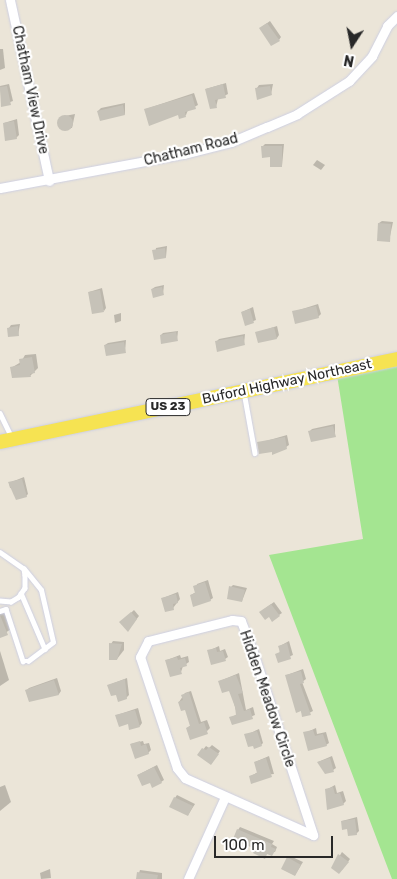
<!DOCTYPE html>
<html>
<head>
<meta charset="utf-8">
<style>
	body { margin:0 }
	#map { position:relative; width:397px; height:879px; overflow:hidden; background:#ebe5d8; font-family:Rubik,sans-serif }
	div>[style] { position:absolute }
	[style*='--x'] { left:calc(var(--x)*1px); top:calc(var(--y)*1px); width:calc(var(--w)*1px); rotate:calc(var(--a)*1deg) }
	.green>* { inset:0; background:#a4e591 }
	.shadow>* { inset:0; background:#0003 }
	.building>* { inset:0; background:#c6c2b8 }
	.round { border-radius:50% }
	.roads { filter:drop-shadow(0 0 1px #cdcfe2) drop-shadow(0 0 1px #cdcfe2) }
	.service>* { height:4.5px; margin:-2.25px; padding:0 2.25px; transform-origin:2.25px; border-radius:2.25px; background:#fff }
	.minor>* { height:9px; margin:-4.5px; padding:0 4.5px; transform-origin:4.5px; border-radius:4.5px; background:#fff }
	.primary>* { height:14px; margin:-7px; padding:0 7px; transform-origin:7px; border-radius:7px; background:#f6e352 }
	span { translate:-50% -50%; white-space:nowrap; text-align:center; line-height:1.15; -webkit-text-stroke:4.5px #fff; paint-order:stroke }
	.shield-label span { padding:1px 4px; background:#fff; border:1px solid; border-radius:4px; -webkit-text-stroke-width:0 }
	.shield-label { font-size:12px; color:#282828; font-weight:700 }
	.street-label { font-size:14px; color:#282828 }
	.north { position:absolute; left:327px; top:20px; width:50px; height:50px; -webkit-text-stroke:4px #fff; paint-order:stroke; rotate:191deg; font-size:14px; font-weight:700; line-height:20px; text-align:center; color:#282828 }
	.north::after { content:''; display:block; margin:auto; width:18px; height:22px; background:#282828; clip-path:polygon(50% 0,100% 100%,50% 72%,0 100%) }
	.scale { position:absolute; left:214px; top:836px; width:119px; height:22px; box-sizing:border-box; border:2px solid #282828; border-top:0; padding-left:6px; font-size:15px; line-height:18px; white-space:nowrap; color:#282828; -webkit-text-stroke:4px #fff; paint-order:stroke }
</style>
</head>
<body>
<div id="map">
	<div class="green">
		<i style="clip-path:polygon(397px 363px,397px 879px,392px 879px,269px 555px,363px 539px,337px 375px)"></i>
	</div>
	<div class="shadow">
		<i style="clip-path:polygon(270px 21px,281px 37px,279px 40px,263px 26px)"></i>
		<i style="clip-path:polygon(0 49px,3px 49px,5px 68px,0 70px)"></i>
		<i style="clip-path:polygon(226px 83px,228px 94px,218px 99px,216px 107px,206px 89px)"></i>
		<i style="clip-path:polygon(9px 84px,13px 101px,2px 105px,0 86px)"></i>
		<i style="clip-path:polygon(273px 84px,271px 94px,257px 88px,259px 85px)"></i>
		<i style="clip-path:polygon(194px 93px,198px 105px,188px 110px,186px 115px,180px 117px,179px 114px,146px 109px)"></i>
		<i style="clip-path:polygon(125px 103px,125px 114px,98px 111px,101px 108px)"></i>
		<i style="clip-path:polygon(75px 114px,72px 128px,59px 128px,60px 117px)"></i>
		<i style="clip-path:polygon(17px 119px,19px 135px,16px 138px,4px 123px)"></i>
		<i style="clip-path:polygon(265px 144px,284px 144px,282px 166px,262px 147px)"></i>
		<i style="clip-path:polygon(317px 160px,325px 165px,321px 170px,313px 165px)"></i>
		<i style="clip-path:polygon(382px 221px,393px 222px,389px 241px,379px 223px)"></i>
		<i style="clip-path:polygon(167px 246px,166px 257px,155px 258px,156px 248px)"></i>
		<i style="clip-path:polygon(164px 285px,163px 294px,152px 289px,155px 287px)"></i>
		<i style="clip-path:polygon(102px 288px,106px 308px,104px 311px,89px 292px)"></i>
		<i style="clip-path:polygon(318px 304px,321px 314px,318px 317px,293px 312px)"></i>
		<i style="clip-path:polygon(253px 307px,256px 320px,246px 324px,242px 312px)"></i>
		<i style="clip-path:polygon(121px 313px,121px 321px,115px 323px,114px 315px)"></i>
		<i style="clip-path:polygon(20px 324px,18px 335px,9px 328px,11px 325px)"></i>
		<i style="clip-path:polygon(277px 326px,279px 335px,277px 338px,256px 333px)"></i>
		<i style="clip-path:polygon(178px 331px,177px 340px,161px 335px,163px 333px)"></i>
		<i style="clip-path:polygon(245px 334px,244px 344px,216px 342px,219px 339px)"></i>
		<i style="clip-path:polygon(126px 340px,125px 352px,105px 345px,108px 343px)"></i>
		<i style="clip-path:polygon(36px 354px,38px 368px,30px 376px,11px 368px,21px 362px,25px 355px)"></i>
		<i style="clip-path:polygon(335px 424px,335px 435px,309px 432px,312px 429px)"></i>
		<i style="clip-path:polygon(287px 435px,289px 445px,286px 447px,273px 450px,259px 443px)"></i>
		<i style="clip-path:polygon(24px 477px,28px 494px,26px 496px,14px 487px,10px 488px,9px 483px)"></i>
		<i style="clip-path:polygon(208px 580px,213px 598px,210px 600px,191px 595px,196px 592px,197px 584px)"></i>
		<i style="clip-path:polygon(233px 585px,247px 588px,242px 601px,231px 587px)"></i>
		<i style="clip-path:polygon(178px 592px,180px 599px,173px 608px,163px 598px)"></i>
		<i style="clip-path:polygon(274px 602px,282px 613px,279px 615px,263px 610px)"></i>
		<i style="clip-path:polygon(134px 610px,139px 616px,128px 630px,121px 622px)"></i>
		<i style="clip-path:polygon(8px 611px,13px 628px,0 636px,0 614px)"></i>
		<i style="clip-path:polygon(113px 641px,124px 642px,124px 650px,117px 659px,111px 644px)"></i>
		<i style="clip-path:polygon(289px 641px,293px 655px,279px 661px,280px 646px)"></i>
		<i style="clip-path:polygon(219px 646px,220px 651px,225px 649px,228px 657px,225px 659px,208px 651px)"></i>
		<i style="clip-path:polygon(0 651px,9px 680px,0 686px)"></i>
		<i style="clip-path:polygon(180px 655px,181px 658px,188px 656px,189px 662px,183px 666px,181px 672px,167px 660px)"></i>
		<i style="clip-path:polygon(303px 669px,306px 679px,302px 682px,313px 711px,303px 716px,287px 675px)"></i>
		<i style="clip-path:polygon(239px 673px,246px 710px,253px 707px,255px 715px,232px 724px,231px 718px,237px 714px,230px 689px,220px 681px)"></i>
		<i style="clip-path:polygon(57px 678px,61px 691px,59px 694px,30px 701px,26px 691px,29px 688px)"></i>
		<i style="clip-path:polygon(127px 678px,129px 695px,126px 698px,109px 685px)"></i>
		<i style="clip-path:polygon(191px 691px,201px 722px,207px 720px,210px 728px,207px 731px,187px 728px,191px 725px,186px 708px,179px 702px,185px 693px)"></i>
		<i style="clip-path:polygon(138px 708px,142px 723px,140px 726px,117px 715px)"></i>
		<i style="clip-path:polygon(316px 728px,317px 734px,326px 732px,329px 743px,326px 745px,305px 733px)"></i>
		<i style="clip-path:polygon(259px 729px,263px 743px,261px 745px,246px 735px)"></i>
		<i style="clip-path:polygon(143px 741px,144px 744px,149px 743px,151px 750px,148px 753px,131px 744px)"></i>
		<i style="clip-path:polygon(212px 745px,220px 751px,213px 761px,199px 755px,206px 746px,209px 748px)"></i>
		<i style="clip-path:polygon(269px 756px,274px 774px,251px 776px,258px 772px,255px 762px)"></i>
		<i style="clip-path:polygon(332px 756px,336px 768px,333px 770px,318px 762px)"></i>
		<i style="clip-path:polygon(157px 765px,164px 780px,161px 782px,138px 775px)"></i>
		<i style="clip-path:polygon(5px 785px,11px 802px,0 811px,0 787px)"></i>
		<i style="clip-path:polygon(335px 785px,337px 793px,343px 791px,346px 801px,343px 804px,326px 790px)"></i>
		<i style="clip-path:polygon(177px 795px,195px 804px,188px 815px,175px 798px)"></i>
		<i style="clip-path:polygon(357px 817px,359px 831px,356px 834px,342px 821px)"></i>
		<i style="clip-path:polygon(240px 827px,274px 841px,272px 844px,277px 847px,275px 852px,268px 852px,264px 858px,238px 830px)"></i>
		<i style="clip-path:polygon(342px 852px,350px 859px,342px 870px,333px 867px)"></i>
		<i style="clip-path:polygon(290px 856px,303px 862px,295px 875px,288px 858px)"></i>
		<i style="clip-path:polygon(50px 869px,51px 878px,41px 879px,40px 873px)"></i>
		<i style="clip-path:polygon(140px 870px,162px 873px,162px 879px,137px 879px)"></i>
	</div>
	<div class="building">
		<i style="clip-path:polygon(267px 23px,280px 41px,271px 46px,259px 28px)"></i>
		<i style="clip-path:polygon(223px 84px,226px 98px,215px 100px,217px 108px,210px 109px,205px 89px)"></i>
		<i style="clip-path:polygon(7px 86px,11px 105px,1px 107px,0 87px)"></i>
		<i style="clip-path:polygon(270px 86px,272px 95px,257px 100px,255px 88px)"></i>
		<i style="clip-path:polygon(192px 95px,196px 109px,185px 112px,186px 117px,179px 119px,178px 115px,149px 126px,144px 109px)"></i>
		<i style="clip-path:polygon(123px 105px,125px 115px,100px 121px,97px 111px)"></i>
		<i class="round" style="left:57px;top:115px;width:16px;height:16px"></i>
		<i style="clip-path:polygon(14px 121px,17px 139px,5px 141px,3px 123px)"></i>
		<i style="clip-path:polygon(261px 146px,282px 146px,282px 167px,270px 167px,270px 157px,262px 158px)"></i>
		<i style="clip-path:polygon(378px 223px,391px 224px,390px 242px,377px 241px)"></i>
		<i style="clip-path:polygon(165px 248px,166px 258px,154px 260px,152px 250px)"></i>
		<i style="clip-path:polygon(162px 287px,164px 295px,153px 298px,151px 289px)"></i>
		<i style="clip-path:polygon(100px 290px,104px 312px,92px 314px,88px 292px)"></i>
		<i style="clip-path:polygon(316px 306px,319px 318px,295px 324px,292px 311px)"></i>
		<i style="clip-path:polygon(250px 309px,254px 323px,245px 326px,241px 312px)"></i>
		<i style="clip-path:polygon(18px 326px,19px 336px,8px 337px,7px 328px)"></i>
		<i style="clip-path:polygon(274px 327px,277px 339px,258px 343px,255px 332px)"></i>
		<i style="clip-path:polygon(176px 332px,178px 341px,161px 344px,160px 335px)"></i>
		<i style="clip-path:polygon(243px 336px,245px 345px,217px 352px,215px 341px)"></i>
		<i style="clip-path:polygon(124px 342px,126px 353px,106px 356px,104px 345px)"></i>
		<i style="clip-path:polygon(32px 357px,35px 373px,30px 374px,31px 377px,12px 378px,10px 367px,20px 365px,19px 359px)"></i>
		<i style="clip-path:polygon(333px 426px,336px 437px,311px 442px,308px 431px)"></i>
		<i style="clip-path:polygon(285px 437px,287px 449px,272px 455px,272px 452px,259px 454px,257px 442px)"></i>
		<i style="clip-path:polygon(22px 479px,27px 497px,16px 500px,8px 482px)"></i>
		<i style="clip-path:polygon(205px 582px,211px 601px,193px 607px,190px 595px,195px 593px,193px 586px)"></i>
		<i style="clip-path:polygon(229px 586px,245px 590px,242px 602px,227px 599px)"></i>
		<i style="clip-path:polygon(176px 594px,178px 603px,173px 604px,174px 610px,165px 612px,161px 598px)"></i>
		<i style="clip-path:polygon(271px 604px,280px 616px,272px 622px,269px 617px,265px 620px,259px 612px)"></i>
		<i style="clip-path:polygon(131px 612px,137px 619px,128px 632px,119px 622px)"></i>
		<i style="clip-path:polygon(0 615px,8px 635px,0 638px)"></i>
		<i style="clip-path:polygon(109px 643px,122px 644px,117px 660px,109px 660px)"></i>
		<i style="clip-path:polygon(287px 643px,291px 659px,278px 663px,275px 654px,280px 652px,278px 646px)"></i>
		<i style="clip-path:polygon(216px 648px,217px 652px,223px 651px,226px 661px,211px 665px,207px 650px)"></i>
		<i style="clip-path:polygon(177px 657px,178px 660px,185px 658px,187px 666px,180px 668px,182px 674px,170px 677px,165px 660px)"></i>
		<i style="clip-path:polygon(301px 671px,304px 683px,300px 684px,311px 715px,302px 717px,301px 711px,296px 713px,285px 675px)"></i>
		<i style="clip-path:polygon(236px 675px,243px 693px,238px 694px,244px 711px,250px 709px,253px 719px,232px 725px,229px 717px,236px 715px,235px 707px,229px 691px,222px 693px,218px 681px)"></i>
		<i style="clip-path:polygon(125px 679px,127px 699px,118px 702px,116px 695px,111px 696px,107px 685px)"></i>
		<i style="clip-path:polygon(54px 680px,59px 695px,29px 702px,25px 690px)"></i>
		<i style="clip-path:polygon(189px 692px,199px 724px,204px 722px,208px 734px,190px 740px,186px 728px,190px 726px,185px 710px,181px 711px,178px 702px,183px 700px,181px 695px)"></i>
		<i style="clip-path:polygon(135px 710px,140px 727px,129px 730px,128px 724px,119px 727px,115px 715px)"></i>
		<i style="clip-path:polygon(313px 730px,315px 736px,323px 734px,327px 746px,308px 751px,303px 732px)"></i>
		<i style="clip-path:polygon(257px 731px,262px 746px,254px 749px,253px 746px,248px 747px,244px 734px)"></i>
		<i style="clip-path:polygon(140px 741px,141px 746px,146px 744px,149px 754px,135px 759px,130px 744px)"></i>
		<i style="clip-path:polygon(209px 747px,219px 754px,211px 765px,197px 755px,202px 748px,206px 750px)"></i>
		<i style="clip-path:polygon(266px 758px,272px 777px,251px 784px,249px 776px,257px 773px,254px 762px)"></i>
		<i style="clip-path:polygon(330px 758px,334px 772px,325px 774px,317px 762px)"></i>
		<i style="clip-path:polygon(154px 767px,162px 783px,152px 788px,150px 783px,142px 786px,137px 775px)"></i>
		<i style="clip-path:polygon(333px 787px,335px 794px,340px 793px,344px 805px,327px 810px,325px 789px)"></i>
		<i style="clip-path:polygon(174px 797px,193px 806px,188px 816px,169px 807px)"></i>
		<i style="clip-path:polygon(355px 819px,357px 835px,348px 836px,347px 829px,342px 830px,341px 821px)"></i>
		<i style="clip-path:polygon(237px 829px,272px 844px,271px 847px,276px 849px,272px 856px,267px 854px,265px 859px,253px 853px,255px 849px,233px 839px)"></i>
		<i style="clip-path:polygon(338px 854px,349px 862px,339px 874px,331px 868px)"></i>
		<i style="clip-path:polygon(287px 857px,301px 865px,295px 876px,281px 869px)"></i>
		<i style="clip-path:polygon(137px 872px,158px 875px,157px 879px,136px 879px)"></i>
	</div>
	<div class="roads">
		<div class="service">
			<i style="--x:244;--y:392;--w:62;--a:79.8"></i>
			<i style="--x:0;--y:413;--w:28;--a:64"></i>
			<i style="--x:0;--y:552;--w:29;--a:35"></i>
			<i style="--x:24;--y:569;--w:6;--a:81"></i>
			<i style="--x:25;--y:575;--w:13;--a:90"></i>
			<i style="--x:25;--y:588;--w:11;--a:124"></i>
			<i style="--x:19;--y:597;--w:9;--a:148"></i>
			<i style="--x:11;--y:602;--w:11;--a:-175"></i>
			<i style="--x:21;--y:593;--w:61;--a:66.8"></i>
			<i style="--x:0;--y:611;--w:6;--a:-18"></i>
			<i style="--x:6;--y:609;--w:55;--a:71.9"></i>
			<i style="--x:23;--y:661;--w:5;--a:0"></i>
			<i style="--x:28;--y:661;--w:31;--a:-37"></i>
			<i style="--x:53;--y:642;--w:53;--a:-103"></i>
			<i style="--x:41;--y:590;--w:27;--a:-129"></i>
		</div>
		<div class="minor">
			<i style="--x:10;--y:0;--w:185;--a:77.8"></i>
			<i style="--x:0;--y:188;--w:187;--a:-10.5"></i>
			<i style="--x:184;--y:154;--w:49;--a:-14.3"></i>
			<i style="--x:231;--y:142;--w:39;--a:-23"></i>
			<i style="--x:267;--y:127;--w:33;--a:-23"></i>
			<i style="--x:297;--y:114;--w:62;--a:-32.4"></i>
			<i style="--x:349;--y:81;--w:34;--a:-47"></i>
			<i style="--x:372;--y:56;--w:34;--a:-63"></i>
			<i style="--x:387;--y:26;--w:14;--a:-45"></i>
			<i style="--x:232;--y:620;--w:9;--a:6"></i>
			<i style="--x:241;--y:621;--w:33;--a:69"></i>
			<i style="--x:253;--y:652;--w:193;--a:71.8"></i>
			<i style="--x:313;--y:835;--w:140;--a:-156"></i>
			<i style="--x:185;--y:778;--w:13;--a:-129"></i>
			<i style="--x:177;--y:768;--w:117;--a:-108.4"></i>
			<i style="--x:140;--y:657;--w:18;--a:-63"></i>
			<i style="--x:148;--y:641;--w:87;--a:-14"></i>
			<i style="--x:188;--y:879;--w:90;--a:-65.7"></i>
		</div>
		<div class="primary">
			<i style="--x:0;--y:442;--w:406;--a:-11.8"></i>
		</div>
	</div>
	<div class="shield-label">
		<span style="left:168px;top:407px">US 23</span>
	</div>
	<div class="street-label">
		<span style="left:30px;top:90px;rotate:78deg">Chatham View Drive</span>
		<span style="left:191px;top:150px;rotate:-14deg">Chatham Road</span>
		<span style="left:287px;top:382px;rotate:-12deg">Buford Highway Northeast</span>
		<span style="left:267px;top:699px;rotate:71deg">Hidden Meadow Circle</span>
	</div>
	<div class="north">N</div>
	<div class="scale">100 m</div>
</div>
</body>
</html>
